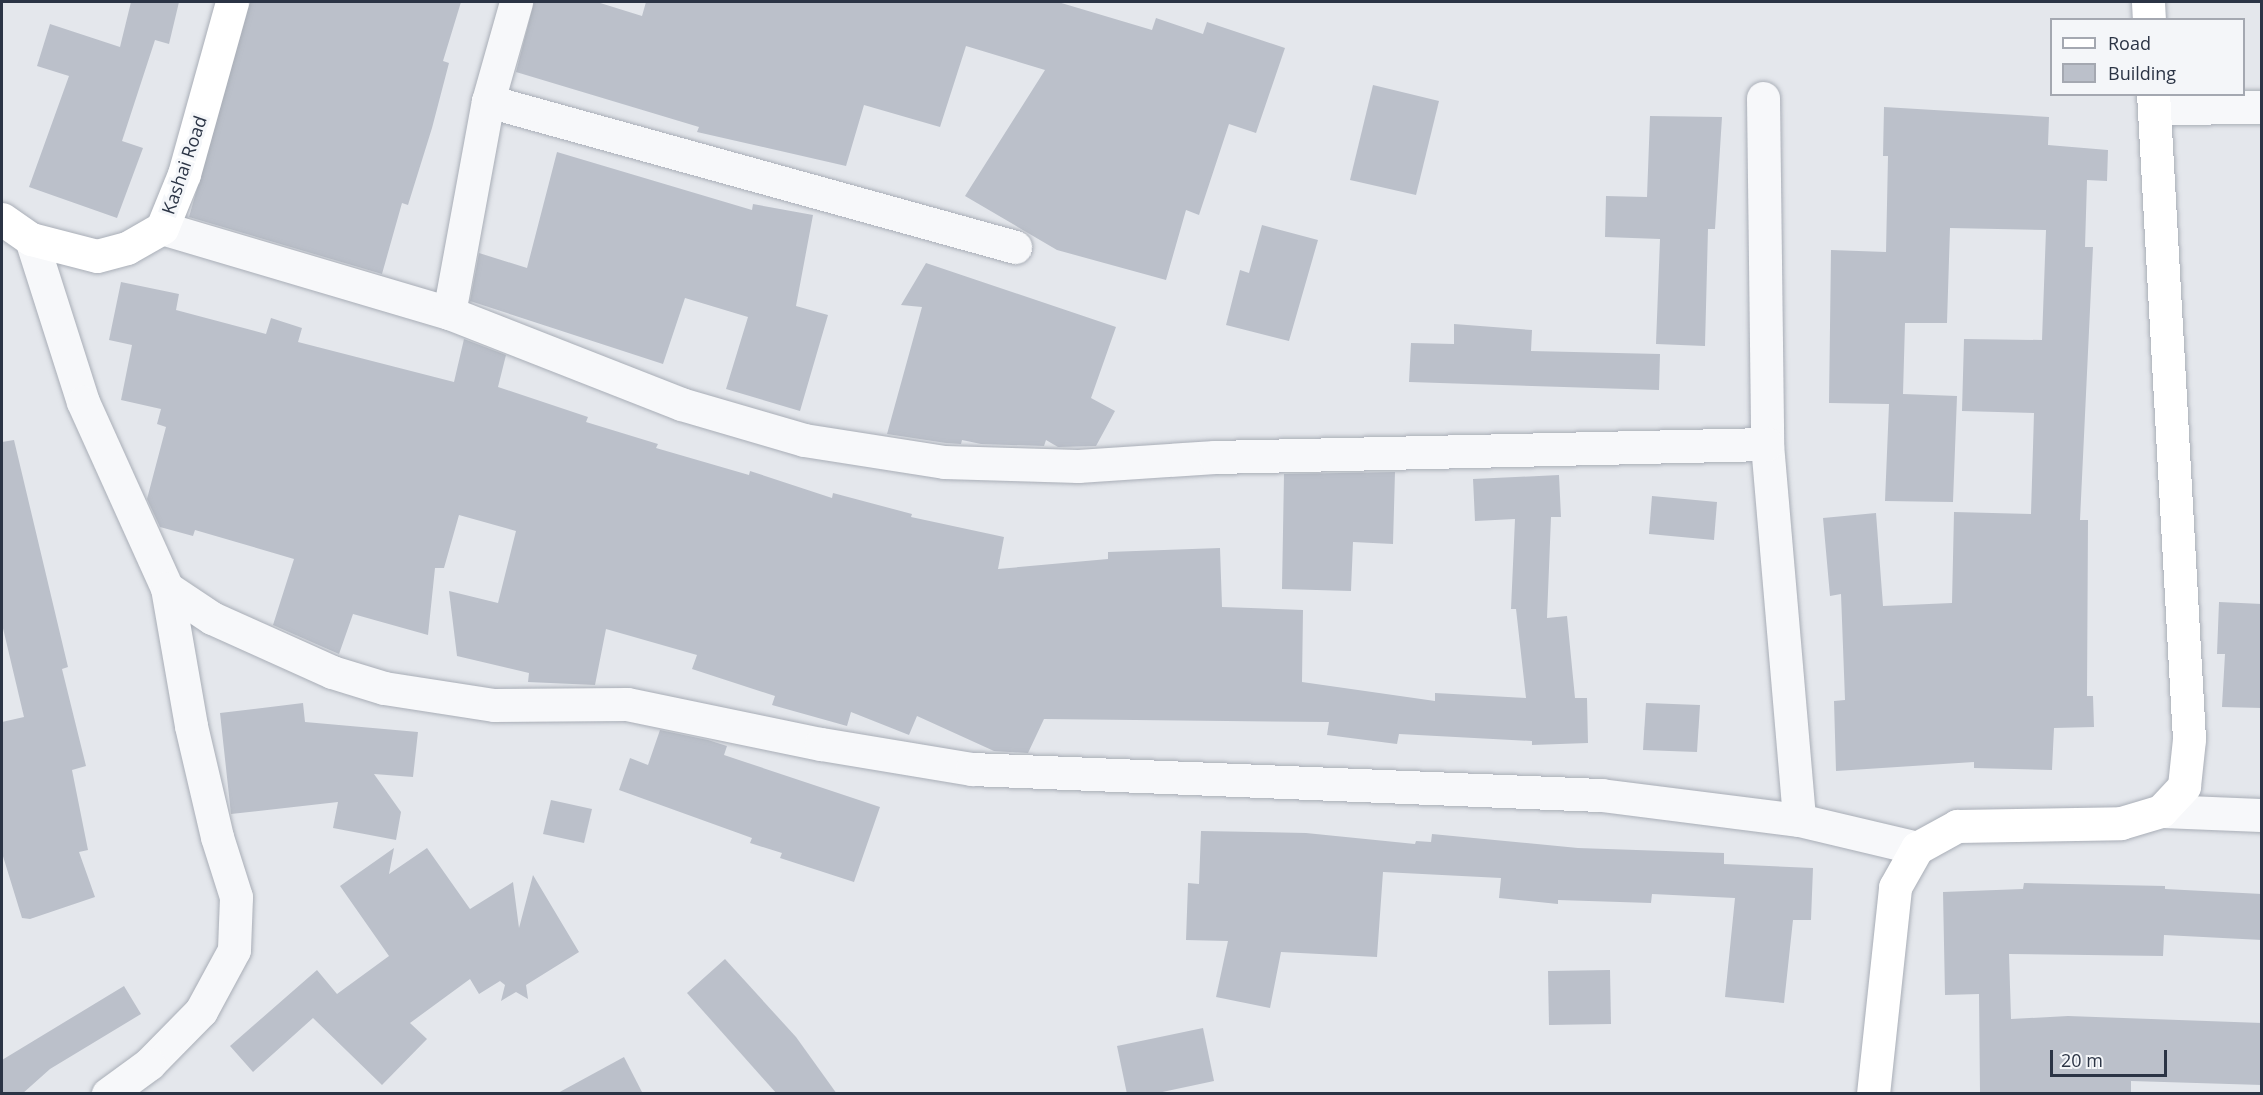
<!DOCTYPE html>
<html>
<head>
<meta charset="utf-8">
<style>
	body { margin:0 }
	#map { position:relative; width:2263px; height:1095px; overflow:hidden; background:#e4e7ec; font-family:"Open Sans",sans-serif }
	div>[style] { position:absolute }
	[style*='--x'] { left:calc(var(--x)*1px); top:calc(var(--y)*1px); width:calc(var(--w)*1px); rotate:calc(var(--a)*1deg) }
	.building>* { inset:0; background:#bbc0ca }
	.roads { filter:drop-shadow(0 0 2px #a9aeb7) drop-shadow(0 0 2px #a9aeb7) }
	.street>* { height:33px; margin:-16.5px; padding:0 16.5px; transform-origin:16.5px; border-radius:16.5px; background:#f7f8fa }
	.secondary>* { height:33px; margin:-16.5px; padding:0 16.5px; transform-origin:16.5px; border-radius:16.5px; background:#fff }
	span { translate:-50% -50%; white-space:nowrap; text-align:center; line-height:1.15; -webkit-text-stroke:6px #f4f6f9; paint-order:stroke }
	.street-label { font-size:18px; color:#2b3445 }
	.frame { position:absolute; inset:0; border:3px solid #2b3445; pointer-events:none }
	.legend { position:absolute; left:2050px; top:18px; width:195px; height:78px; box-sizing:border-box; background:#f4f6f9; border:2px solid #a4a8b1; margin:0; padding:8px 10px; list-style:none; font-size:18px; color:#2b3445 }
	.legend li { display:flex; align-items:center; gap:12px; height:30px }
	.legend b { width:30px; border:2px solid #a4a8b1 }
	.scale { position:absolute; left:2050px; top:1050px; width:117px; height:27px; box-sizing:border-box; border:3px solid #2b3445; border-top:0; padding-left:8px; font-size:18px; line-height:21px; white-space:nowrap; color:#2b3445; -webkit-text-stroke:4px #f4f6f9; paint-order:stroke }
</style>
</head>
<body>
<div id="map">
	<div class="building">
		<i style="clip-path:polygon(131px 2px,179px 2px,169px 44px,155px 40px,122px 141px,143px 148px,117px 218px,29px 187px,69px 76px,37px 66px,50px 24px,120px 47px)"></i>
		<i style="clip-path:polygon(250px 2px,461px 2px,443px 61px,449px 63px,432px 128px,408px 205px,402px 203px,382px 274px,189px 217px)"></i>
		<i style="clip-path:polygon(534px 2px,597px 2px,642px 16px,646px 2px,1058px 2px,1152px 30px,1156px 18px,1203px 34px,1207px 22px,1285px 48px,1256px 133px,1229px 124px,1199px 215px,1186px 210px,1166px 280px,1057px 250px,965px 196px,1045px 70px,966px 46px,940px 127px,864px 105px,846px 166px,697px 132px,699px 127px,516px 72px)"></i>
		<i style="clip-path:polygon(1373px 85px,1439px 101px,1416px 195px,1350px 180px)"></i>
		<i style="clip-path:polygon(1884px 107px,2049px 117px,2048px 145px,2108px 150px,2107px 181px,2087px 180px,2085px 247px,2093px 247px,2080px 520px,2088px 520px,2087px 696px,2093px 696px,2094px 727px,2054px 728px,2052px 770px,1974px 768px,1974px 762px,1836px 771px,1834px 701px,1845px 700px,1841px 594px,1830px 596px,1823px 518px,1876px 513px,1883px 606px,1952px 603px,1954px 512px,2031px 514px,2034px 413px,1962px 411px,1964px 339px,2042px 340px,2046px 230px,1950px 228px,1947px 323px,1905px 323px,1903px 394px,1957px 396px,1953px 502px,1885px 501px,1889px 404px,1829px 403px,1831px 250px,1886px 252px,1888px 156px,1883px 156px)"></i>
		<i style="clip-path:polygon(1650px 116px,1722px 117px,1715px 229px,1708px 229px,1705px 346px,1656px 344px,1660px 239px,1605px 237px,1606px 196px,1647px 197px)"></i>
		<i style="clip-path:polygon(557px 152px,752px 210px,753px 204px,813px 215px,796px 306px,828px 315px,800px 411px,726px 389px,748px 317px,685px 298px,663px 364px,470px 301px,479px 253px,527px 268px)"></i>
		<i style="clip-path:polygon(1262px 225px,1318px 240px,1289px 341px,1226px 325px,1240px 270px,1249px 273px)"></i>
		<i style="clip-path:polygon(926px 263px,1116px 327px,1091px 398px,1115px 411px,1096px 446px,1058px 447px,1046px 440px,1044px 446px,981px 444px,962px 440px,961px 444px,946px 443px,887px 434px,922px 307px,901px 305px)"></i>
		<i style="clip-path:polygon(121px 282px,179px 294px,176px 310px,266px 334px,271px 318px,302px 328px,298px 342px,454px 382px,464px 339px,506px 355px,498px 387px,588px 417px,586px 422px,658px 444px,656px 448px,749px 475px,750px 471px,832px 498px,833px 493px,912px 514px,911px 517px,1004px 537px,998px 569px,1108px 559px,1108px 552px,1220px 548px,1222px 607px,1303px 610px,1302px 682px,1435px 701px,1435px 693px,1526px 698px,1516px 609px,1511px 609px,1515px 519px,1475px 521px,1473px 479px,1559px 475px,1561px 517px,1551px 517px,1547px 618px,1567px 616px,1575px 698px,1587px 698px,1588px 743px,1532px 745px,1532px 741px,1399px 734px,1397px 744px,1327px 735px,1329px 722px,1044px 719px,1028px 753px,994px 751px,917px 716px,909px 735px,851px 712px,847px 726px,772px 705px,775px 696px,692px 669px,697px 655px,606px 629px,595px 685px,528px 682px,529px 673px,457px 656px,449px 591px,498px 603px,516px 531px,459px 515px,444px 568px,435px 568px,428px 635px,353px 614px,339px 654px,273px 625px,294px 559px,195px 530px,193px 536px,160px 527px,147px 499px,166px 427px,157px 424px,161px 409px,121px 400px,132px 345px,109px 340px)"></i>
		<i style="clip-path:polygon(1454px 324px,1532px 330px,1531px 351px,1660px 354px,1659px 390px,1409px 382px,1411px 343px,1454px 344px)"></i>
		<i style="clip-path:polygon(14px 440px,68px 667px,62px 669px,86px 766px,72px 770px,88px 850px,79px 852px,95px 897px,30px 919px,22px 918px,2px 853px,2px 722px,24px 717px,2px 624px,2px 442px)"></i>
		<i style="clip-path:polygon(1395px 472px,1393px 544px,1353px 542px,1351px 591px,1282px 589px,1284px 474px)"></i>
		<i style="clip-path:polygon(1652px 496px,1717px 502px,1714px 540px,1649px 534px)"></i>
		<i style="clip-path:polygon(2219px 602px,2262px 604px,2262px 708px,2222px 707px,2225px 654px,2217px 654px)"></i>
		<i style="clip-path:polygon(303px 703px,305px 722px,418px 732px,413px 777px,374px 774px,401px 812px,396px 840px,333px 828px,338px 802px,231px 814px,220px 713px)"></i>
		<i style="clip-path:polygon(1646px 703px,1700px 705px,1697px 752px,1643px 750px)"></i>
		<i style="clip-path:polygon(660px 730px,708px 740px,727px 746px,724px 755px,880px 807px,854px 882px,780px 858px,782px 853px,750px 843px,752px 838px,619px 790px,630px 758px,648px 765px)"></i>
		<i style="clip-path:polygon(551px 800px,592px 809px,584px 843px,543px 834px)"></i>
		<i style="clip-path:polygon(1201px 831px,1306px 833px,1415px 844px,1416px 841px,1431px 842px,1432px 834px,1578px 848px,1724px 853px,1724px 864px,1813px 868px,1811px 920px,1793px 920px,1784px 1003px,1725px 997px,1735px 898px,1652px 894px,1651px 903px,1558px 900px,1558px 904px,1499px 898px,1501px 878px,1383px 872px,1377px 957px,1281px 952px,1270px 1008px,1216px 997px,1228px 941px,1186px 940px,1188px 883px,1199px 884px)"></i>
		<i style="clip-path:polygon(394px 848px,389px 874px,427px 848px,470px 909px,513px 882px,519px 928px,533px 875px,579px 952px,526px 985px,528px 999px,516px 992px,501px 1001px,505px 985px,500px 981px,479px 994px,470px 979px,410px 1023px,427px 1039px,382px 1085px,313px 1018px,253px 1072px,230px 1046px,317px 970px,337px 994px,389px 956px,340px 886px)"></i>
		<i style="clip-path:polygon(2024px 883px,2165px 886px,2165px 889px,2262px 894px,2262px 940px,2164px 935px,2163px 956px,2009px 954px,2011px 1019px,2068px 1016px,2262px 1023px,2262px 1085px,2131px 1081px,2131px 1094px,1980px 1094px,1979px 994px,1945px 995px,1943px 892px,2023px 889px)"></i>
		<i style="clip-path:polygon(725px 959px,796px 1037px,837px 1094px,777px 1094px,687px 993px)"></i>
		<i style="clip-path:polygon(1610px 970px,1611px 1024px,1549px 1025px,1548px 971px)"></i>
		<i style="clip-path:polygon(124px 986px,141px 1014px,50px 1069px,22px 1094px,2px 1094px,2px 1060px)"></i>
		<i style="clip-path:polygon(1203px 1028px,1214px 1081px,1153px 1094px,1127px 1094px,1117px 1046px)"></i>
		<i style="clip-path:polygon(624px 1057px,643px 1094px,556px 1094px)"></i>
	</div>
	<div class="roads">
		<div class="street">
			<i style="--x:1763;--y:98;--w:346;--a:89.3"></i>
			<i style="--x:1767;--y:444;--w:377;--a:85.1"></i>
			<i style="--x:488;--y:101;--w:547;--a:15.48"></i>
			<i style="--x:2154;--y:108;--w:108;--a:-0.5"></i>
			<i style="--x:162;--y:228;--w:299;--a:16.5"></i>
			<i style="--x:449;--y:313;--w:249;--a:21.4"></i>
			<i style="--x:681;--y:404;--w:128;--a:16.3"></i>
			<i style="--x:804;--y:440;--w:142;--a:8.9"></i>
			<i style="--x:944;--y:462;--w:134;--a:1.7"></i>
			<i style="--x:1078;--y:466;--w:137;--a:-3.8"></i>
			<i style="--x:1215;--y:457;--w:552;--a:-1.35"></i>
			<i style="--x:31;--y:239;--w:171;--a:72.3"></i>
			<i style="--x:83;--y:402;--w:204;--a:65.7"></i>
			<i style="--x:167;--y:588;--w:140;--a:80.1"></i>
			<i style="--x:191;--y:726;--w:114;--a:76.8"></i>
			<i style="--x:217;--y:837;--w:63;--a:72.4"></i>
			<i style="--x:236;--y:897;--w:53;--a:92.2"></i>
			<i style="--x:234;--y:950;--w:69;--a:118.4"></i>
			<i style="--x:201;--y:1011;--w:74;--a:134.5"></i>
			<i style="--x:149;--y:1064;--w:51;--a:143.8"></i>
			<i style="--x:449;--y:313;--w:216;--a:-79.6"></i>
			<i style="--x:488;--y:101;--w:103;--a:-74.2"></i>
			<i style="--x:167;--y:588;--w:54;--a:33.7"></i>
			<i style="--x:212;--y:618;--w:132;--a:24.2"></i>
			<i style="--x:332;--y:672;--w:54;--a:17.1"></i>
			<i style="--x:384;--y:688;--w:111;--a:8.8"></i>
			<i style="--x:494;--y:705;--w:133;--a:-0.4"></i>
			<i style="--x:627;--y:704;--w:198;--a:11.7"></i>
			<i style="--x:821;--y:744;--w:153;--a:9.4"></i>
			<i style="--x:972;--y:769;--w:630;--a:2.37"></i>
			<i style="--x:1601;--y:795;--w:200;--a:7.2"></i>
			<i style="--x:1799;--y:820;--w:121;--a:13.3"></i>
			<i style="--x:2161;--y:811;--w:101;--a:2.3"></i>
		</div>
		<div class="secondary">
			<i style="--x:2148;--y:2;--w:18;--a:87"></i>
			<i style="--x:2;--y:219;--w:35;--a:35"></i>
			<i style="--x:31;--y:239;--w:68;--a:14.4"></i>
			<i style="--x:97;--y:256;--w:31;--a:-15"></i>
			<i style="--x:127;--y:248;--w:40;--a:-29.7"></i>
			<i style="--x:162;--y:228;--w:58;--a:-67.8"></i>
			<i style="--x:184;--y:174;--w:179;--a:-74.4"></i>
			<i style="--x:1873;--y:1094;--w:208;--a:-83.9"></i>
			<i style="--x:1895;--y:887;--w:45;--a:-60.6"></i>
			<i style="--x:1917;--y:848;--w:46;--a:-28.8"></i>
			<i style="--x:1957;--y:826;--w:164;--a:-1"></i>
			<i style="--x:2121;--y:823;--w:42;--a:-16.7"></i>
			<i style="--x:2161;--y:811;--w:34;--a:-47"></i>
			<i style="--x:2184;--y:786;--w:47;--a:-83.9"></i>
			<i style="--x:2189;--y:739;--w:646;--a:-93.19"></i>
		</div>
	</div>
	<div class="street-label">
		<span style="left:184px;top:165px;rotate:-71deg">Kashai Road</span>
	</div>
	<div class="frame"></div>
	<ul class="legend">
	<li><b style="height:8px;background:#fff"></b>Road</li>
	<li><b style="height:16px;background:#bbc0ca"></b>Building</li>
	</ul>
	<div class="scale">20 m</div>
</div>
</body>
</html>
